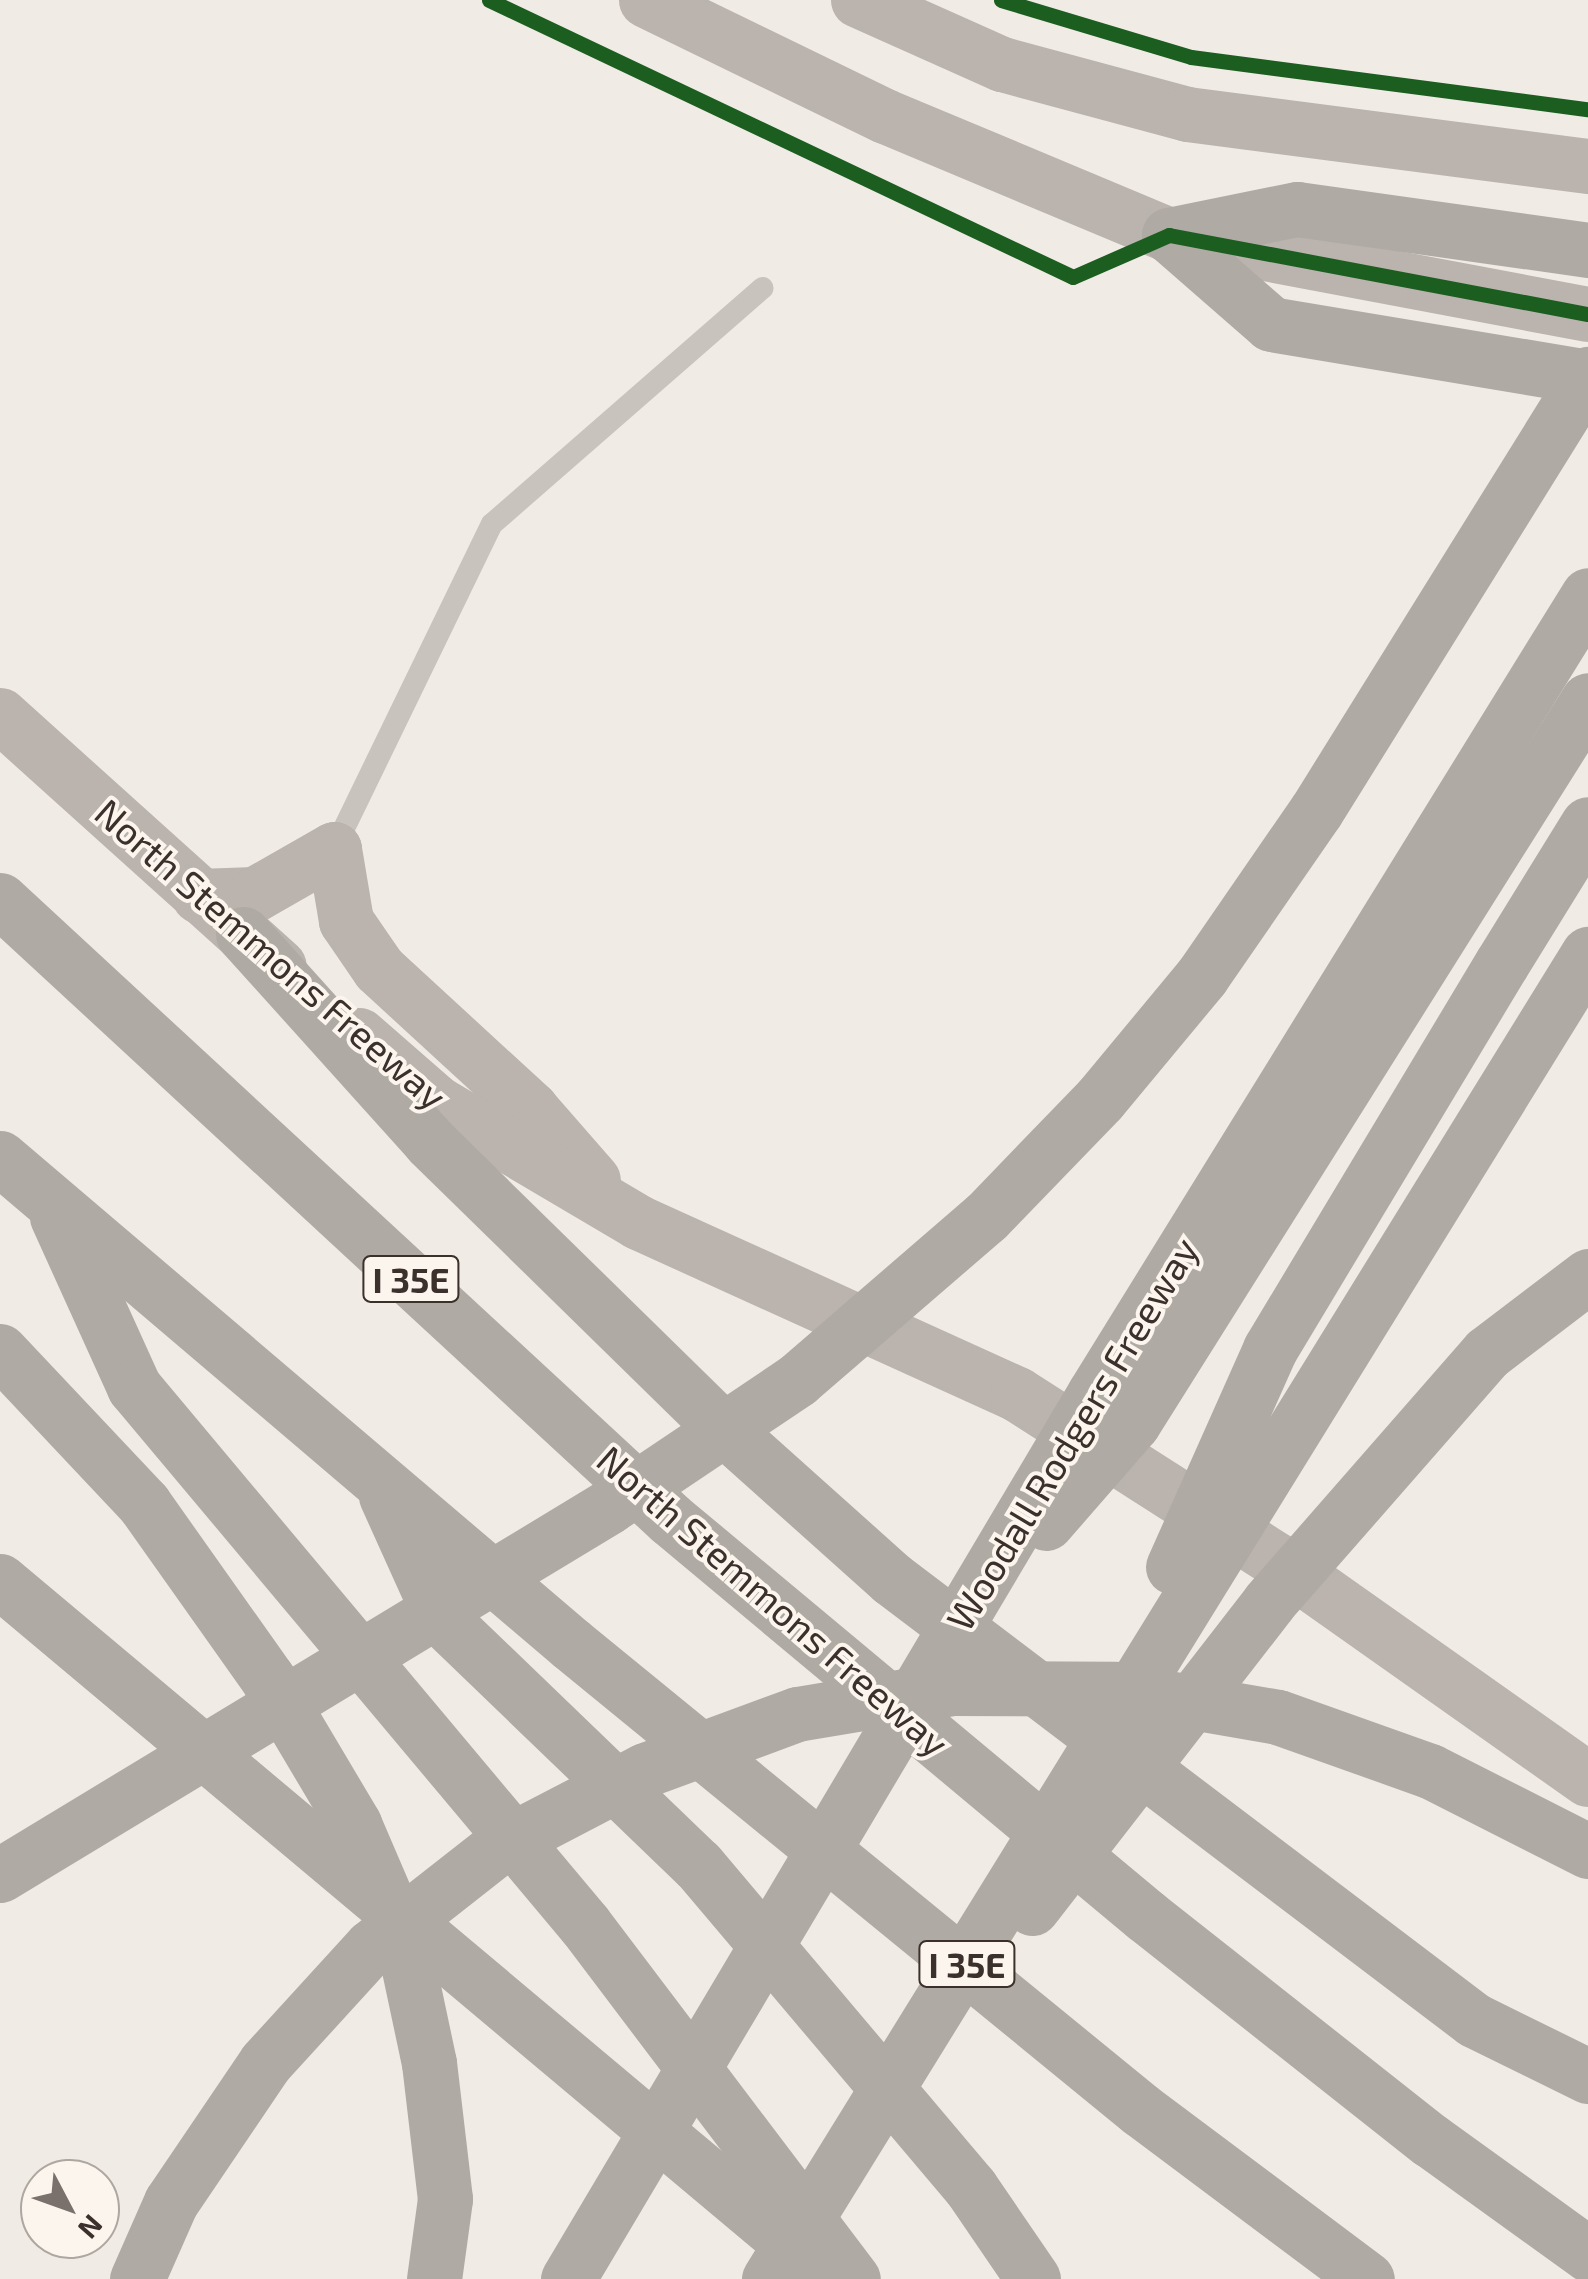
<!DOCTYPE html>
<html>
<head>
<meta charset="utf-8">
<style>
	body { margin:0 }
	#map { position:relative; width:1588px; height:2279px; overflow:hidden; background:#f0ebe5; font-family:"Exo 2",sans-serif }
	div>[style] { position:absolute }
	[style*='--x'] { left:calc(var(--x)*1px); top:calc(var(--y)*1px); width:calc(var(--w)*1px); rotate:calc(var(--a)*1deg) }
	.service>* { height:22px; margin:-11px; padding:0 11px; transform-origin:11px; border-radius:11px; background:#c9c3be }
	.secondary>* { height:55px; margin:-27.5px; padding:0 27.5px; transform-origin:27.5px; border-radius:27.5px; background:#bab3ae }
	.motorway>* { height:55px; margin:-27.5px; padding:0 27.5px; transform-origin:27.5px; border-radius:27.5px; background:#afaaa4 }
	.motorway-bridge>* { height:55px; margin:-27.5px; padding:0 27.5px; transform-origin:27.5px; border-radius:27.5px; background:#afaaa4 }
	.cycleway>* { height:15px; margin:-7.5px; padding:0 7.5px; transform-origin:7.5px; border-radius:7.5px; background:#1b5e20 }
	span { translate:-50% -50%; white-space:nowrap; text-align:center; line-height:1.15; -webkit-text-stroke:8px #fbf5ee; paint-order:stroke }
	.shield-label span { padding:2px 8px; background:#fbf5ee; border:2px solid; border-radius:8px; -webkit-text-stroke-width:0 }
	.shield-label { font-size:35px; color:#3b302b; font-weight:700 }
	.street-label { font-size:38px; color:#3b302b }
	.north { position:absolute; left:20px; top:2159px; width:100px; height:100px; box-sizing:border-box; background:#fbf5ee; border:2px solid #aea6a0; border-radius:50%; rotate:131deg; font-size:28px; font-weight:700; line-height:40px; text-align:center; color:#3b302b }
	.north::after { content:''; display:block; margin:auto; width:35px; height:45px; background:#7a716c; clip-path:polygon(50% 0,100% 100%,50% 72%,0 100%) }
</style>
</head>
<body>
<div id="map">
	<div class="service">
		<i style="--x:334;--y:849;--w:361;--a:-64.1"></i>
		<i style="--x:492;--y:524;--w:359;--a:-41.1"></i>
	</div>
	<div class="secondary">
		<i style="--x:646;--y:0;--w:266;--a:25.9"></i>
		<i style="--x:885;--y:116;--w:308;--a:22.7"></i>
		<i style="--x:1169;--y:235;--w:426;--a:10.7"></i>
		<i style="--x:858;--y:0;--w:158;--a:24"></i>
		<i style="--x:1002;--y:64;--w:192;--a:15.1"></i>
		<i style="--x:1187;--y:114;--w:404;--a:7.4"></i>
		<i style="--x:0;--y:715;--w:375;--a:42"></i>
		<i style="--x:199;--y:896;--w:56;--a:-2"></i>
		<i style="--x:255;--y:894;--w:91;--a:-29.7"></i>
		<i style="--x:334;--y:849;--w:73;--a:80.5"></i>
		<i style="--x:346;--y:921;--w:58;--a:55.5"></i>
		<i style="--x:379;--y:969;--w:207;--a:42.6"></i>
		<i style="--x:531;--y:1109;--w:94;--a:48.9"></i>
		<i style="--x:359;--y:1035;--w:103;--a:41.1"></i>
		<i style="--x:437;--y:1103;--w:234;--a:30.6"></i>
		<i style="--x:638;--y:1222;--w:416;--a:24.4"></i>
		<i style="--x:1017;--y:1394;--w:308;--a:32.6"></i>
		<i style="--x:1277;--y:1560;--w:380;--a:35.2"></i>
	</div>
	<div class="motorway">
		<i style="--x:1169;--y:235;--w:135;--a:41.1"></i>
		<i style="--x:1271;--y:324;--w:321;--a:9.5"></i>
		<i style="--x:1169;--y:235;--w:131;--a:-11.5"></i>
		<i style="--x:1297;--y:209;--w:294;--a:8"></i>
		<i style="--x:0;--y:900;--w:912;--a:42.73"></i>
		<i style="--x:670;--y:1519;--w:620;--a:39.83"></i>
		<i style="--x:1146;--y:1916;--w:362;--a:38.3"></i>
		<i style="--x:1430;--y:2140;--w:195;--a:35.8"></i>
		<i style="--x:243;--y:934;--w:280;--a:48"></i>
		<i style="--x:430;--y:1142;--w:395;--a:44.4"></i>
		<i style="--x:712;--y:1418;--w:241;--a:41.8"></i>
		<i style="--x:892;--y:1579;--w:730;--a:37.15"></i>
		<i style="--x:1474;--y:2020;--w:127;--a:26.2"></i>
		<i style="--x:1502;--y:963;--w:163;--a:-58.3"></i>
		<i style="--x:0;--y:1158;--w:750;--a:40.4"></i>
		<i style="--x:571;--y:1644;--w:736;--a:39.27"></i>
		<i style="--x:1141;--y:2110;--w:282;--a:36.8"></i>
		<i style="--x:57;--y:1217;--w:187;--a:65.6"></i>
		<i style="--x:134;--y:1387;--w:702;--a:50.03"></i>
		<i style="--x:585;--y:1925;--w:444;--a:52.9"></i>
		<i style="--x:0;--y:1351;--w:210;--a:46.7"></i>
		<i style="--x:144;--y:1504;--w:214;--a:54.7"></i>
		<i style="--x:1133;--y:1423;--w:854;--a:-57.82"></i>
		<i style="--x:386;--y:1496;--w:134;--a:65.7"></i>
		<i style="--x:441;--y:1618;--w:356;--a:43.9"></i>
		<i style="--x:698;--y:1865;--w:423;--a:49.8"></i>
		<i style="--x:971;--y:2188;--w:110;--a:55.7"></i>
		<i style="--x:0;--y:1581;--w:1063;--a:40"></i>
	</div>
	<div class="motorway-bridge">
		<i style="--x:1046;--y:1523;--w:133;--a:-49"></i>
		<i style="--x:1173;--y:1567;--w:239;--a:-66"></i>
		<i style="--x:1270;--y:1349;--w:450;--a:-59"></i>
		<i style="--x:268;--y:1679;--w:169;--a:59.3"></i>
		<i style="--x:354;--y:1824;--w:122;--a:66.8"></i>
		<i style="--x:402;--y:1936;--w:130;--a:78"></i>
		<i style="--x:429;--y:2063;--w:137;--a:83.3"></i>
		<i style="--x:445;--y:2199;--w:81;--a:97.8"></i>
		<i style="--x:0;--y:1875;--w:711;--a:-31.18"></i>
		<i style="--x:608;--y:1507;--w:228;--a:-33.9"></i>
		<i style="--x:797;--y:1380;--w:250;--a:-40.8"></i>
		<i style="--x:986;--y:1217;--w:164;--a:-46"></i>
		<i style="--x:1100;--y:1099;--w:160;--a:-50.3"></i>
		<i style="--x:1202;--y:976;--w:201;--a:-55.4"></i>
		<i style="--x:1316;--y:811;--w:515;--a:-58.1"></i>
		<i style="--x:1032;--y:1908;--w:387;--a:-52.2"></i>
		<i style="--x:1269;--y:1602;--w:331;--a:-48.8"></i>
		<i style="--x:1487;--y:1353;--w:127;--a:-37.3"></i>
		<i style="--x:137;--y:2279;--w:84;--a:-66.2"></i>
		<i style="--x:171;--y:2202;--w:168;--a:-55.9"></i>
		<i style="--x:265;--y:2063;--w:157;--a:-47.6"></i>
		<i style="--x:371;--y:1947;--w:165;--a:-38.1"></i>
		<i style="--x:501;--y:1845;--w:162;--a:-27.5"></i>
		<i style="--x:645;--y:1770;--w:162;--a:-20.2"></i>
		<i style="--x:797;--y:1714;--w:157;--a:-9.5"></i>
		<i style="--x:952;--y:1688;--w:164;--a:0.3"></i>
		<i style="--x:1116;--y:1689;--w:164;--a:9.8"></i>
		<i style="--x:1278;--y:1717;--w:161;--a:19.6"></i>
		<i style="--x:1430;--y:1771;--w:177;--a:26.9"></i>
		<i style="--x:568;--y:2279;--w:1030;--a:-59.27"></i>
		<i style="--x:1094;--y:1394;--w:939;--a:-58.27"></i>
		<i style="--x:769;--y:2279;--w:1558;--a:-58.28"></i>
	</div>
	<div class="cycleway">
		<i style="--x:489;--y:0;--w:646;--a:25.38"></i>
		<i style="--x:1073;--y:277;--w:105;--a:-23.6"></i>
		<i style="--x:1169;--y:235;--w:426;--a:10.7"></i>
		<i style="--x:1001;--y:0;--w:198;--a:16.7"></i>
		<i style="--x:1191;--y:57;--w:400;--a:7.5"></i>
	</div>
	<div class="shield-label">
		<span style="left:411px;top:1279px">I 35E</span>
		<span style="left:967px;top:1964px">I 35E</span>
	</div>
	<div class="street-label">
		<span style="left:271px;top:954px;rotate:41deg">North Stemmons Freeway</span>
		<span style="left:1072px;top:1434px;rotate:-59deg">Woodall Rodgers Freeway</span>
		<span style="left:773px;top:1601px;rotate:41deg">North Stemmons Freeway</span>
	</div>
	<div class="north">N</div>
</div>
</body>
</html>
